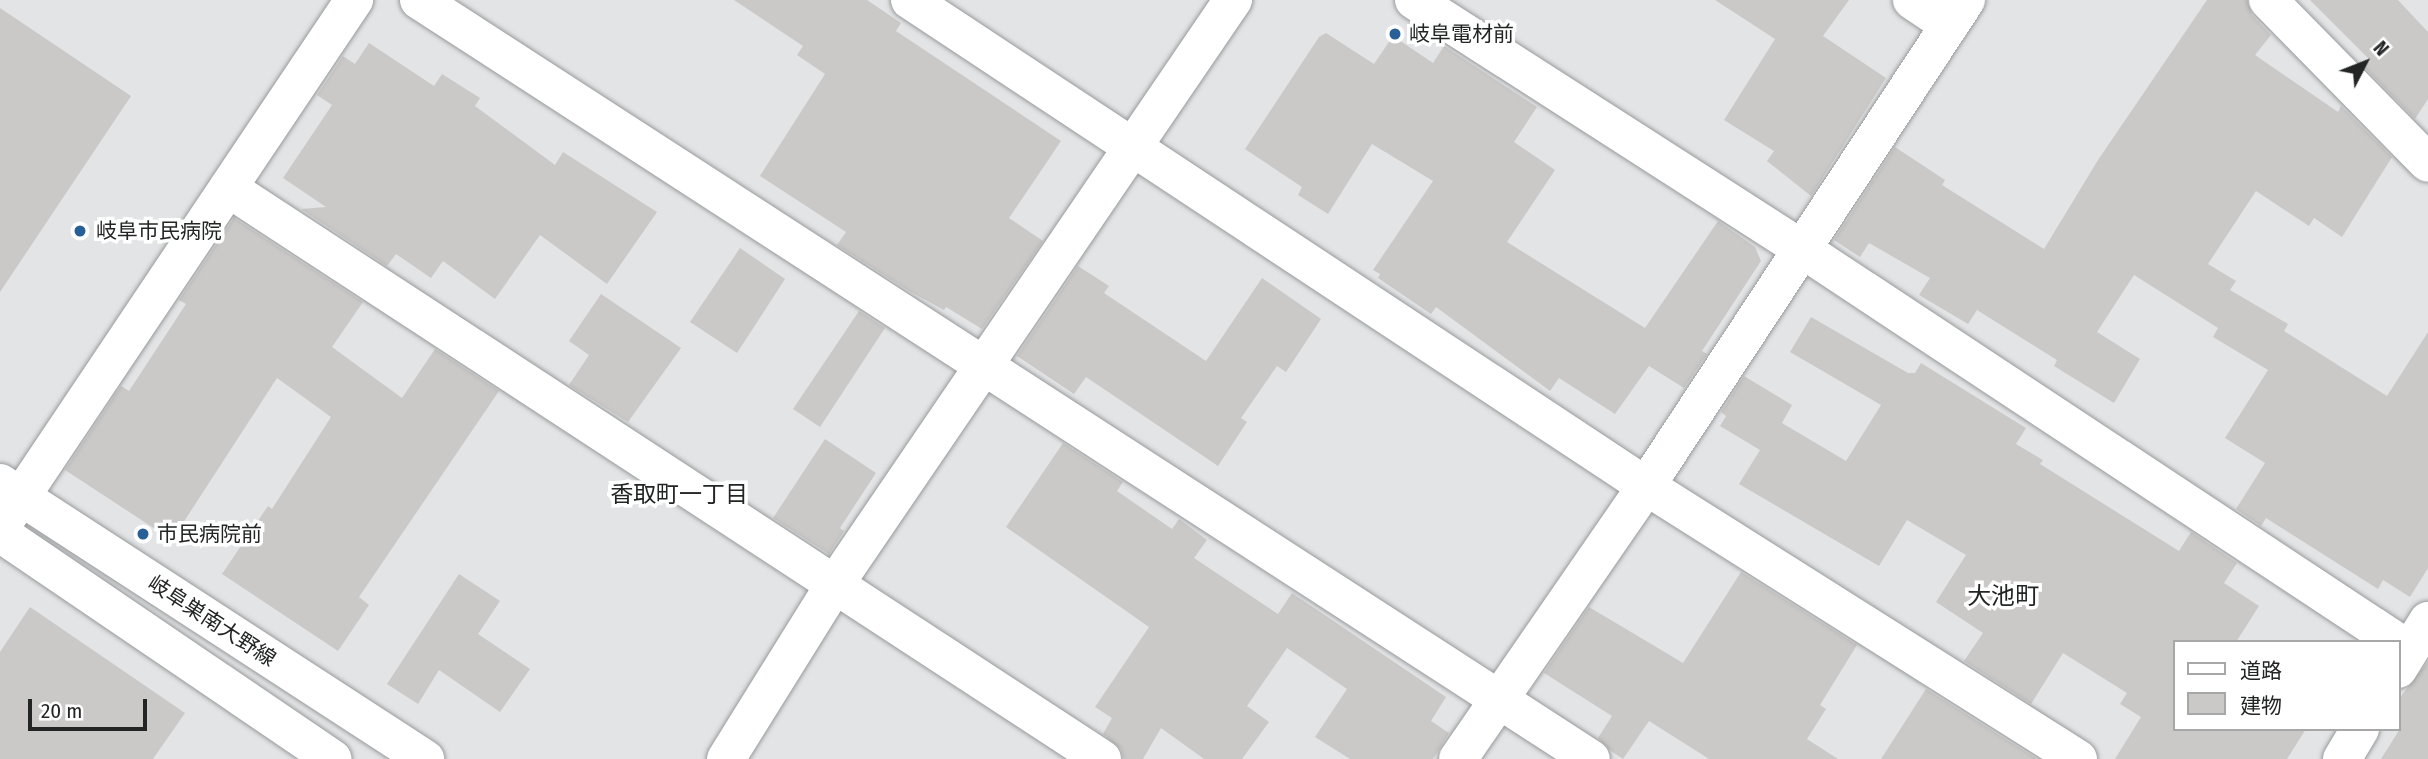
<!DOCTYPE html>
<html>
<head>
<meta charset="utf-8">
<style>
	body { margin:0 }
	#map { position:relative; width:2428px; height:759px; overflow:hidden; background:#e2e4e6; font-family:"Fira Sans Condensed","Noto Sans JP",sans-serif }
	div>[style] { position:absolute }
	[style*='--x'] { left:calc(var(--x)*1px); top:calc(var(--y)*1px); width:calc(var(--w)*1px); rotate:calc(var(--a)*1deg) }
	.building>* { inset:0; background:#cbc9c7 }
	.roads { filter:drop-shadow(0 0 2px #989a9b) drop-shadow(0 0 2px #989a9b) }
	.minor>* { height:38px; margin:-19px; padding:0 19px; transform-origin:19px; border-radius:19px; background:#fff }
	.major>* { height:38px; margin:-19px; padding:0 19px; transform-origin:19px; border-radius:19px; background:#fff }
	.dots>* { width:19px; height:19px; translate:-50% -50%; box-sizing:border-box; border:4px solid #fff; border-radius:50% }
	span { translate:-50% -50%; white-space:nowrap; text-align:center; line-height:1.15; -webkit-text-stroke:7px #fff; paint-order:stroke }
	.poi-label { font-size:21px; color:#232424 }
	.left { translate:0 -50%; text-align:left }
	.street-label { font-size:21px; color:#232424 }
	.neighbourhood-label { font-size:23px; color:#232424 }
	.quarter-label { font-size:24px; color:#232424 }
	.legend { position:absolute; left:2173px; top:640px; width:228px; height:91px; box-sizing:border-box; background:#fff; border:2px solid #a7a7a7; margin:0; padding:9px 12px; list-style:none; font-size:21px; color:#232424 }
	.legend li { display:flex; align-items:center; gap:14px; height:35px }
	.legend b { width:35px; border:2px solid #a7a7a7 }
	.north { position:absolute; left:2330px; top:28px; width:70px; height:70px; -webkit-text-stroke:5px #fff; paint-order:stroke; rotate:48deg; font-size:19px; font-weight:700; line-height:28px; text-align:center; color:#232424 }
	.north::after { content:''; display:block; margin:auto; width:24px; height:32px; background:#232424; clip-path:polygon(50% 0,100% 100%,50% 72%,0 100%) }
	.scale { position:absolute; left:28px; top:699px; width:119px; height:32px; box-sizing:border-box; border:4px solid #232424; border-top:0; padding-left:9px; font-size:21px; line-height:24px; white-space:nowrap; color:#232424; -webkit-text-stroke:5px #fff; paint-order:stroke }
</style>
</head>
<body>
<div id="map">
	<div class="building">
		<i style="clip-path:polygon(734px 0,867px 0,901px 23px,896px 31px,1061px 141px,1009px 218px,1043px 241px,982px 329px,946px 307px,944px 310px,909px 291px,837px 245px,846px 232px,760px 176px,825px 74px,797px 55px,803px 46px)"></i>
		<i style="clip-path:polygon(1715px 0,1849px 0,1823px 36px,1886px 78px,1811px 196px,1767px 161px,1774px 151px,1724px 120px,1775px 39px)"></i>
		<i style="clip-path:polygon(2207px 0,2247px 0,2252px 15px,2271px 35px,2255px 55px,2338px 112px,2341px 106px,2392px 157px,2342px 237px,2314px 218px,2309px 226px,2256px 191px,2208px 264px,2236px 281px,2230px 290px,2288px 324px,2284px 331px,2387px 396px,2428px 332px,2428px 568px,2410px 597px,2383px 580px,2378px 589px,2266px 518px,2261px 526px,2236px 509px,2265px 463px,2225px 438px,2268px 370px,2213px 337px,2218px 328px,2134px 275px,2097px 332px,2140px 359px,2114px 403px,2054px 366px,2057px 360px,1977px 310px,1968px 324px,1919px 295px,1930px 278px,1869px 243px,1860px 257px,1834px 240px,1895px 147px,1945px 180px,1942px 185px,2044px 249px,2098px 160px)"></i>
		<i style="clip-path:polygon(2310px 0,2398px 0,2428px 32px,2428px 99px,2415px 119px,2365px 68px,2370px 60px)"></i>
		<i style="clip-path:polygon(0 8px,131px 96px,0 292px)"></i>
		<i style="clip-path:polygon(1326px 33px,1374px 64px,1393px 36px,1433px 63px,1444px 46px,1537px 107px,1514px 142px,1555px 170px,1507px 242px,1645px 328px,1718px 221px,1755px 247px,1761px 261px,1702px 351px,1707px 354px,1684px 388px,1649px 366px,1615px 414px,1559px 378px,1550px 391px,1436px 307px,1431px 314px,1378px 278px,1380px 274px,1373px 270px,1433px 181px,1372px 144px,1328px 214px,1298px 195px,1302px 187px,1245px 149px,1319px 37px)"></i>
		<i style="clip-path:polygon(369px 43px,434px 86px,442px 74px,480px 98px,475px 106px,555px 165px,563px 152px,657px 212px,607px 284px,540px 235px,495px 299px,443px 261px,431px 278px,396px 254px,387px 266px,301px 209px,326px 207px,283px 178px,332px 105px,317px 95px,343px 56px,355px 64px)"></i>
		<i style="clip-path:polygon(234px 218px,363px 302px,332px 347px,402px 398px,435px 349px,499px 391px,359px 597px,369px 605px,338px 651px,222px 574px,268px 506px,272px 509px,331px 417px,277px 378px,172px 540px,65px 470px,121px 386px,129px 391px,186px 304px,179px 300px)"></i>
		<i style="clip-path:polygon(740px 248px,785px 279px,737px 353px,690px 322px)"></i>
		<i style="clip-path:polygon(1078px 266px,1109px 286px,1104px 293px,1206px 361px,1262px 278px,1321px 319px,1286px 372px,1277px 366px,1241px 418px,1247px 422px,1218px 466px,1086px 377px,1074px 394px,1017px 356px)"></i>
		<i style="clip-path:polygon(601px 294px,681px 348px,628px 422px,569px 385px,589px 355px,569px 341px)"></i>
		<i style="clip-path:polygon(859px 311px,885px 328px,820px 427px,793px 409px)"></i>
		<i style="clip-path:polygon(1811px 317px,1908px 373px,1915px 373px,1921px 363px,2026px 428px,2016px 444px,2043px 460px,2040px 464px,2179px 551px,2191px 532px,2237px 563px,2224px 583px,2259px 606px,2236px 642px,2174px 642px,2174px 729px,2306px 729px,2287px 759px,2115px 759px,2141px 717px,2120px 704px,2127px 693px,2063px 653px,2031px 704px,1964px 661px,1983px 633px,1936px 602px,1966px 555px,1907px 520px,1879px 566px,1739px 484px,1760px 450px,1720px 426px,1726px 416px,1721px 412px,1744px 376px,1792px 405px,1782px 423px,1846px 461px,1881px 405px,1790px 352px)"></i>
		<i style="clip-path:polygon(825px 439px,876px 473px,840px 528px,844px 531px,829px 554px,773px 518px)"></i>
		<i style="clip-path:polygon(1063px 443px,1123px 482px,1117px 491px,1172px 529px,1179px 519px,1207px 540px,1194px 558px,1278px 614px,1292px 593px,1446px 697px,1431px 721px,1449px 733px,1433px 759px,1350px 759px,1315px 737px,1347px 689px,1287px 648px,1247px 706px,1269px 722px,1242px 759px,1204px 759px,1161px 728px,1143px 759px,1124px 759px,1121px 749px,1103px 734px,1112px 718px,1095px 707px,1149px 627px,1006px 527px)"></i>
		<i style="clip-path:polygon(1741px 572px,1857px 645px,1820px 705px,1826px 709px,1807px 739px,1838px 759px,1709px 759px,1649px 721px,1623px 759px,1611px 751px,1598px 738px,1612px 716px,1544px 673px,1589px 607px,1683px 663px)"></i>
		<i style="clip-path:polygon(459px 574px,500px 601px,478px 634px,530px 669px,500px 712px,439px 670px,418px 704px,387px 684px)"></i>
		<i style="clip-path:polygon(30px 607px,185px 713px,153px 759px,0 759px,0 652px)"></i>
		<i style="clip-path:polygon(2428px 662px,2428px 759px,2381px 759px,2398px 732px,2398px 700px)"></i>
		<i style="clip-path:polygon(1926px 689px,2037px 759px,1881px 759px)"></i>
	</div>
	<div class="roads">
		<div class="minor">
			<i style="--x:419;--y:0;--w:1396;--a:32.93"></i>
			<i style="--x:910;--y:0;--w:882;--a:33.44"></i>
			<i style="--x:1646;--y:486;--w:511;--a:32.29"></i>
			<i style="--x:1414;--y:0;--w:461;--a:32.7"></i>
			<i style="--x:1802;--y:249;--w:713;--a:33.44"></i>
			<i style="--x:1912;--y:0;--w:45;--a:34"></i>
			<i style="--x:2268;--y:0;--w:228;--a:45.5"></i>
			<i style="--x:228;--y:188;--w:1044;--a:33.16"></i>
			<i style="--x:0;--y:528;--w:636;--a:-56.16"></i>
			<i style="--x:2398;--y:669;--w:57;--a:-58"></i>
			<i style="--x:726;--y:759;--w:206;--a:-58.1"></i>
			<i style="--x:835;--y:584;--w:707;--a:-55.73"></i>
			<i style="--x:1458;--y:759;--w:331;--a:-55.4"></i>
			<i style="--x:1646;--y:486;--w:582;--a:-56.64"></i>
			<i style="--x:2342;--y:759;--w:35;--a:-59"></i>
		</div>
		<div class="major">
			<i style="--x:0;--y:483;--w:507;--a:33"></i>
			<i style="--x:0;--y:533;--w:402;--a:34.2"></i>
		</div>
	</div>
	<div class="dots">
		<i style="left:1395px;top:34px;background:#285f97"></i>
		<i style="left:80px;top:231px;background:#285f97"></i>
		<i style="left:143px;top:534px;background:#285f97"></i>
	</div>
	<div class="poi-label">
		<span class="left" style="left:1409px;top:34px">岐阜電材前</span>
		<span class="left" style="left:96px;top:231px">岐阜市民病院</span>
		<span class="left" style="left:157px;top:534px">市民病院前</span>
	</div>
	<div class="street-label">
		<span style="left:212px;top:621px;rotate:33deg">岐阜巣南大野線</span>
	</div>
	<div class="neighbourhood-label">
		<span style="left:679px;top:494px">香取町一丁目</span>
	</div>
	<div class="quarter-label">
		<span style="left:2003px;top:597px">大池町</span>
	</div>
	<ul class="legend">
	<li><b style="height:9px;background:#fff"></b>道路</li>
	<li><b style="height:19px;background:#cbc9c7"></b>建物</li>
	</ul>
	<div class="north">N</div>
	<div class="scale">20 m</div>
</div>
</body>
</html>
